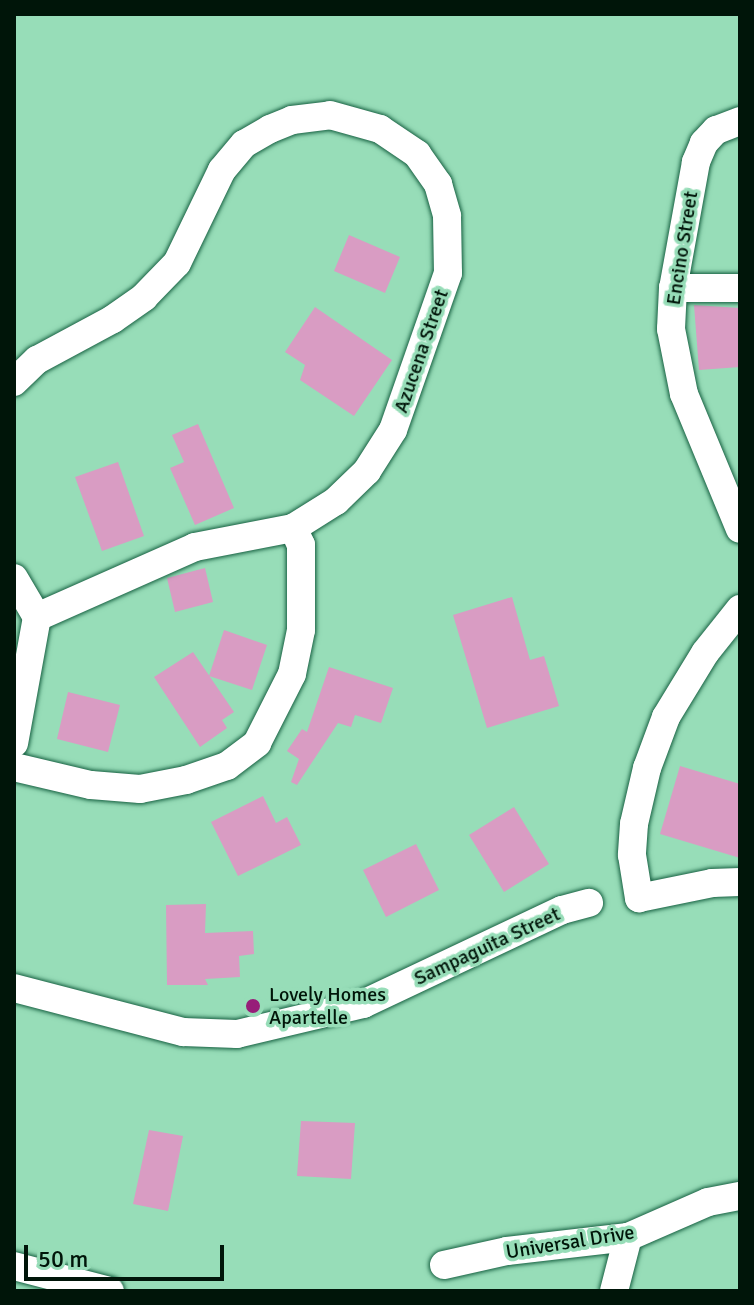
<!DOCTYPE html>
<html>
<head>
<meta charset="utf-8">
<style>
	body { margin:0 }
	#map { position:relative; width:754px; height:1305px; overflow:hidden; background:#97ddb8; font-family:Signika,sans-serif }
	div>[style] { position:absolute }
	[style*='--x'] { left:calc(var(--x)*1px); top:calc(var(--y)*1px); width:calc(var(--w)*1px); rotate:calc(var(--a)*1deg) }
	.building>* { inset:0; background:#d99cc3 }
	.roads { filter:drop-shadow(0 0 2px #176142) drop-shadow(0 0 2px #176142) }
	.minor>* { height:28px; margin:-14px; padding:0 14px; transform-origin:14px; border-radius:14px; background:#fff }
	.dots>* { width:22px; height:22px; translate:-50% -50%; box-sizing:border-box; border:4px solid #97ddb8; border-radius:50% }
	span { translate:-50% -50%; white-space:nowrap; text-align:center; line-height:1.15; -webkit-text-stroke:7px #97ddb8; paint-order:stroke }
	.street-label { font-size:20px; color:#001509 }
	.poi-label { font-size:20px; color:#001509 }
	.left { translate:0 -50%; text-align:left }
	.frame { position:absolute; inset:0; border:16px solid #001509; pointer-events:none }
	.scale { position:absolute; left:24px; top:1245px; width:200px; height:36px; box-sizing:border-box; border:4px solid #001509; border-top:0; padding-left:10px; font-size:24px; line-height:28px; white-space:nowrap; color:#001509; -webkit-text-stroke:6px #97ddb8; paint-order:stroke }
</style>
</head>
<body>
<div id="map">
	<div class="building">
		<i style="clip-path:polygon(349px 235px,400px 257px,385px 293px,334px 271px)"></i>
		<i style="clip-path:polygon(694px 305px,740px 308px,740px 367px,699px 370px)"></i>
		<i style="clip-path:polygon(315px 307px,392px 360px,354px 416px,300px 380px,305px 365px,285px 352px)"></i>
		<i style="clip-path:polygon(198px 424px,234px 508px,195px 525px,170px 468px,184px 462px,172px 435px)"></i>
		<i style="clip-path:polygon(118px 462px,144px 536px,102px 551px,75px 477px)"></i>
		<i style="clip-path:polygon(205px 568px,213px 602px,175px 612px,167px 578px)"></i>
		<i style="clip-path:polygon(512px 597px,530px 660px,544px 656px,559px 706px,487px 728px,453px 615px)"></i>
		<i style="clip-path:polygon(224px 630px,267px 645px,252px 690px,209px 676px)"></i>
		<i style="clip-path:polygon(193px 652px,234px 712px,222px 720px,227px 728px,200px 747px,154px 677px)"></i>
		<i style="clip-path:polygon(329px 667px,393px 688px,381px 723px,355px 715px,351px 727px,338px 723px,297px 785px,291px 782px,299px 759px,287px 751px,302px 729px,307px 732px)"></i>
		<i style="clip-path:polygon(68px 692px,120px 705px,108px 752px,57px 739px)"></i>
		<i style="clip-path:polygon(680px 766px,740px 784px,740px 858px,660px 834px)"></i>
		<i style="clip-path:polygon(263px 796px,276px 823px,287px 817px,301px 845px,238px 876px,211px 822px)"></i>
		<i style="clip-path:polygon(514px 807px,549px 864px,504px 892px,469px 835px)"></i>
		<i style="clip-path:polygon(416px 844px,439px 890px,386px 917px,363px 870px)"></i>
		<i style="clip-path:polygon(206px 904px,205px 933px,253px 931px,254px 954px,239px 956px,240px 977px,205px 979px,208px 985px,167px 985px,166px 905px)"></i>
		<i style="clip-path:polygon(301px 1121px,355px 1123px,351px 1179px,297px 1176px)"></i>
		<i style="clip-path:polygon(149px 1130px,183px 1136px,168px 1211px,133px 1204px)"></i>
	</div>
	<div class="roads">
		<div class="minor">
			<i style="--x:740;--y:121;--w:26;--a:159"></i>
			<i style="--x:716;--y:130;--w:18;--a:133"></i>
			<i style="--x:704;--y:143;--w:21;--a:113"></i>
			<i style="--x:696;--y:162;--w:128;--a:100.3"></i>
			<i style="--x:673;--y:288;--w:41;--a:92.8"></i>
			<i style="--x:671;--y:329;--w:66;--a:78.7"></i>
			<i style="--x:684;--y:394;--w:146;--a:67.5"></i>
			<i style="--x:673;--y:288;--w:67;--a:0"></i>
			<i style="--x:14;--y:382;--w:32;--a:-44"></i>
			<i style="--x:37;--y:360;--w:86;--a:-28.3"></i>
			<i style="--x:113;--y:319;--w:38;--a:-35"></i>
			<i style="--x:144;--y:297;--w:47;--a:-45.9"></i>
			<i style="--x:177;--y:263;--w:103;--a:-64.2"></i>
			<i style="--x:222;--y:170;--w:34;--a:-50"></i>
			<i style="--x:244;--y:144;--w:30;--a:-30"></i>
			<i style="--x:270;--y:129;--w:24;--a:-22"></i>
			<i style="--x:292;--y:120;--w:38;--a:-7"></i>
			<i style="--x:330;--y:115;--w:52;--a:15.6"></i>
			<i style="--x:380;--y:129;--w:45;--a:34"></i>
			<i style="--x:417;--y:154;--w:37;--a:55"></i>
			<i style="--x:438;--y:184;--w:33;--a:74"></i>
			<i style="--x:447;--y:216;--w:57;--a:89"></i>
			<i style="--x:448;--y:273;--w:166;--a:109.3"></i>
			<i style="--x:393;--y:430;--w:49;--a:122.4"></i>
			<i style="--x:367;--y:471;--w:43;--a:135.9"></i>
			<i style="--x:336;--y:501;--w:51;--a:147.9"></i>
			<i style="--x:293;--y:528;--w:100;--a:169"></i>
			<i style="--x:195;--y:547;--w:173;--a:156.1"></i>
			<i style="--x:14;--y:578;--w:45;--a:59.5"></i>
			<i style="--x:37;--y:617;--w:128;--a:100.3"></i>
			<i style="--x:740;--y:609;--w:56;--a:128.5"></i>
			<i style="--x:705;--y:653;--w:75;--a:121.4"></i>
			<i style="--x:666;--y:717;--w:54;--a:110.4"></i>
			<i style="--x:647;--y:768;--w:57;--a:103.1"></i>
			<i style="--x:634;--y:824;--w:31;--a:94"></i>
			<i style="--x:632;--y:855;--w:44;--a:80.8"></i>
			<i style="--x:639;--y:898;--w:75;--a:-11.6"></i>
			<i style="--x:712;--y:883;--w:28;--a:-2"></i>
			<i style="--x:14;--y:767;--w:79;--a:13.2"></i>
			<i style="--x:91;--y:785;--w:49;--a:4.7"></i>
			<i style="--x:140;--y:789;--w:47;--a:-11.1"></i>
			<i style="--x:186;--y:780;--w:43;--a:-18.9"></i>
			<i style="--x:227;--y:766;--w:38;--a:-37"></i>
			<i style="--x:257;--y:743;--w:77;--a:-63.1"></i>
			<i style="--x:292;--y:674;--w:45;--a:-78.4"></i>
			<i style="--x:301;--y:630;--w:85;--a:-90"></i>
			<i style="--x:301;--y:545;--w:19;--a:-115"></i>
			<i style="--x:14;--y:988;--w:175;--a:14.6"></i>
			<i style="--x:183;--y:1032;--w:54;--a:2.1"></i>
			<i style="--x:237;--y:1034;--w:130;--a:-13.4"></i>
			<i style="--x:363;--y:1004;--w:220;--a:-25.3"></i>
			<i style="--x:562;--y:910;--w:28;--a:-15"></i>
			<i style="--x:444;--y:1265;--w:65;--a:-12.5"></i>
			<i style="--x:507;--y:1251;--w:122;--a:-6.6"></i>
			<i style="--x:628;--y:1237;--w:87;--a:-23.6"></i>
			<i style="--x:708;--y:1202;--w:33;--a:-11"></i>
			<i style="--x:14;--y:1266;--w:99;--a:14.6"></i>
			<i style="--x:614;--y:1291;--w:56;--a:-75.5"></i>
		</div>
	</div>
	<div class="dots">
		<i style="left:253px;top:1006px;background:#971e79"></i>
	</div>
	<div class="street-label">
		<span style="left:682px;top:248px;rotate:-81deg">Encino Street</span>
		<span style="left:421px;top:351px;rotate:-71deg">Azucena Street</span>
		<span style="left:487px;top:946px;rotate:-25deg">Sampaguita Street</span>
		<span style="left:570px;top:1242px;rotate:-9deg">Universal Drive</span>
	</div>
	<div class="poi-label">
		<span class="left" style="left:269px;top:1006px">Lovely Homes<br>Apartelle</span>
	</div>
	<div class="frame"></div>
	<div class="scale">50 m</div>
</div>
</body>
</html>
